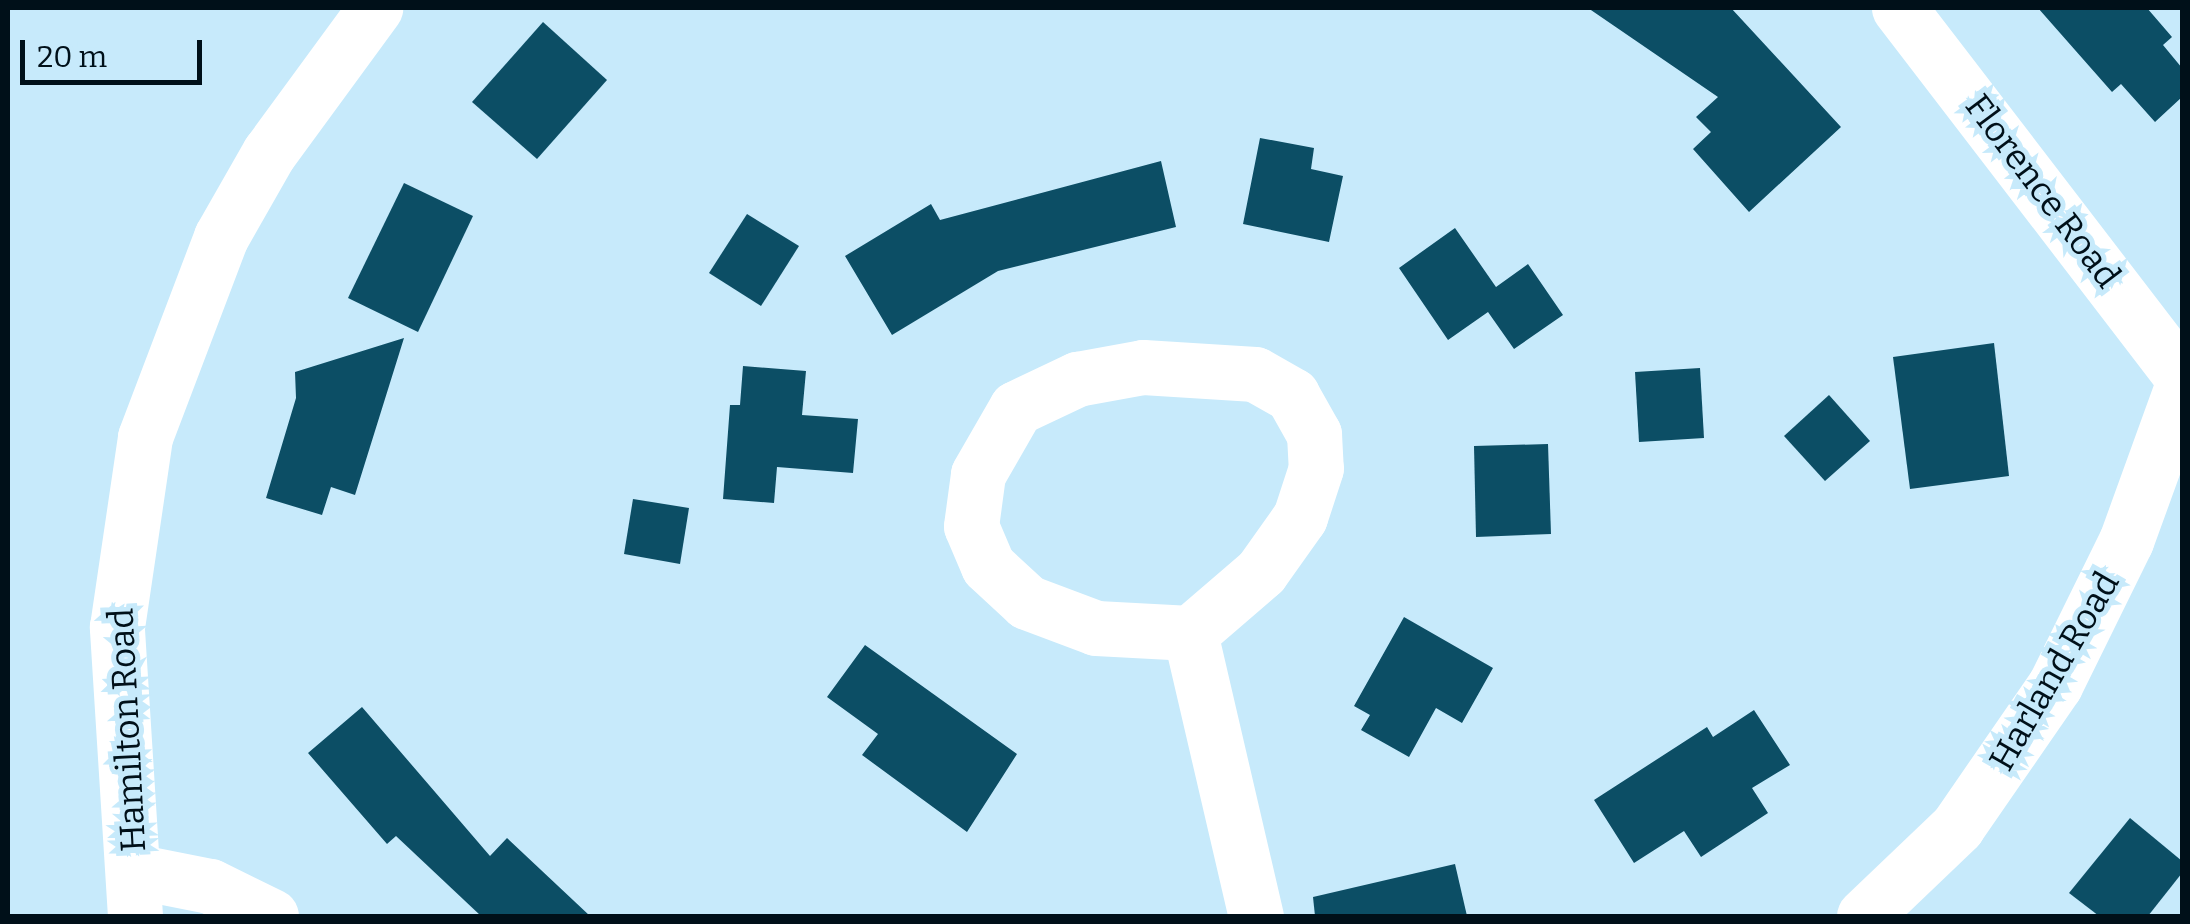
<!DOCTYPE html>
<html>
<head>
<meta charset="utf-8">
<style>
	body { margin:0 }
	#map { position:relative; width:2190px; height:924px; overflow:hidden; background:#c7eafb; font-family:Bitter,serif }
	div>[style] { position:absolute }
	[style*='--x'] { left:calc(var(--x)*1px); top:calc(var(--y)*1px); width:calc(var(--w)*1px); rotate:calc(var(--a)*1deg) }
	.building>* { inset:0; background:#0c4e65 }
	.minor>* { height:55px; margin:-27.5px; padding:0 27.5px; transform-origin:27.5px; border-radius:27.5px; background:#fff }
	span { translate:-50% -50%; white-space:nowrap; text-align:center; line-height:1.15; -webkit-text-stroke:10px #c7eafb; paint-order:stroke }
	.street-label { font-size:35px; color:#001019 }
	.frame { position:absolute; inset:0; border:10px solid #001019; pointer-events:none }
	.scale { position:absolute; left:20px; top:40px; width:182px; height:45px; box-sizing:border-box; border:5px solid #001019; border-top:0; padding-left:12px; font-size:30px; line-height:35px; white-space:nowrap; color:#001019; -webkit-text-stroke:8px #c7eafb; paint-order:stroke }
</style>
</head>
<body>
<div id="map">
	<div class="building">
		<i style="clip-path:polygon(1588px 8px,1731px 8px,1841px 127px,1749px 212px,1693px 149px,1711px 132px,1696px 117px,1718px 97px)"></i>
		<i style="clip-path:polygon(2038px 8px,2147px 8px,2172px 37px,2163px 45px,2182px 68px,2182px 97px,2155px 122px,2121px 84px,2112px 92px)"></i>
		<i style="clip-path:polygon(543px 22px,607px 80px,537px 159px,472px 102px)"></i>
		<i style="clip-path:polygon(1260px 138px,1314px 148px,1311px 169px,1343px 176px,1329px 242px,1243px 224px)"></i>
		<i style="clip-path:polygon(1161px 161px,1176px 227px,998px 271px,892px 335px,845px 256px,931px 204px,940px 220px)"></i>
		<i style="clip-path:polygon(404px 183px,473px 216px,418px 332px,348px 298px)"></i>
		<i style="clip-path:polygon(747px 214px,799px 246px,761px 306px,709px 273px)"></i>
		<i style="clip-path:polygon(1455px 228px,1496px 287px,1528px 264px,1563px 315px,1514px 349px,1488px 312px,1448px 340px,1399px 268px)"></i>
		<i style="clip-path:polygon(404px 338px,355px 495px,331px 487px,322px 515px,266px 498px,296px 398px,295px 372px)"></i>
		<i style="clip-path:polygon(1994px 343px,2009px 476px,1910px 489px,1893px 357px)"></i>
		<i style="clip-path:polygon(743px 366px,806px 371px,802px 415px,858px 419px,853px 473px,777px 467px,774px 503px,723px 499px,730px 405px,740px 405px)"></i>
		<i style="clip-path:polygon(1700px 368px,1704px 438px,1639px 442px,1635px 372px)"></i>
		<i style="clip-path:polygon(1829px 395px,1870px 441px,1825px 481px,1784px 436px)"></i>
		<i style="clip-path:polygon(1548px 444px,1551px 534px,1476px 537px,1474px 446px)"></i>
		<i style="clip-path:polygon(633px 499px,689px 508px,680px 564px,624px 554px)"></i>
		<i style="clip-path:polygon(1404px 617px,1493px 668px,1462px 723px,1436px 708px,1409px 757px,1361px 730px,1370px 715px,1354px 706px)"></i>
		<i style="clip-path:polygon(865px 645px,1017px 754px,967px 832px,862px 755px,878px 734px,827px 697px)"></i>
		<i style="clip-path:polygon(362px 707px,490px 856px,507px 838px,590px 916px,481px 916px,396px 836px,387px 844px,308px 753px)"></i>
		<i style="clip-path:polygon(1754px 710px,1790px 765px,1752px 788px,1768px 813px,1701px 857px,1684px 831px,1634px 863px,1594px 800px,1707px 727px,1713px 737px)"></i>
		<i style="clip-path:polygon(2130px 818px,2182px 861px,2182px 873px,2148px 916px,2099px 916px,2069px 893px)"></i>
		<i style="clip-path:polygon(1455px 864px,1467px 916px,1315px 916px,1313px 897px)"></i>
	</div>
	<div class="minor">
		<i style="--x:1899;--y:8;--w:465;--a:52.5"></i>
		<i style="--x:1143;--y:367;--w:112;--a:3.6"></i>
		<i style="--x:1255;--y:374;--w:43;--a:29.6"></i>
		<i style="--x:1292;--y:395;--w:45;--a:60.6"></i>
		<i style="--x:1314;--y:434;--w:34;--a:87"></i>
		<i style="--x:1316;--y:468;--w:52;--a:108.1"></i>
		<i style="--x:1300;--y:517;--w:67;--a:125.3"></i>
		<i style="--x:1261;--y:572;--w:94;--a:139.3"></i>
		<i style="--x:1190;--y:633;--w:94;--a:-177"></i>
		<i style="--x:1096;--y:628;--w:74;--a:-159.4"></i>
		<i style="--x:1027;--y:602;--w:53;--a:-137.3"></i>
		<i style="--x:988;--y:566;--w:43;--a:-113"></i>
		<i style="--x:971;--y:526;--w:52;--a:-82.3"></i>
		<i style="--x:978;--y:474;--w:76;--a:-60.1"></i>
		<i style="--x:1016;--y:408;--w:68;--a:-25.4"></i>
		<i style="--x:1077;--y:379;--w:67;--a:-10.3"></i>
		<i style="--x:1190;--y:633;--w:291;--a:76.9"></i>
		<i style="--x:134;--y:871;--w:77;--a:11.2"></i>
		<i style="--x:210;--y:886;--w:68;--a:26.2"></i>
		<i style="--x:135;--y:916;--w:290;--a:-93.6"></i>
		<i style="--x:117;--y:627;--w:192;--a:-81.6"></i>
		<i style="--x:145;--y:437;--w:214;--a:-69.2"></i>
		<i style="--x:221;--y:237;--w:97;--a:-60.3"></i>
		<i style="--x:269;--y:153;--w:180;--a:-53.8"></i>
		<i style="--x:1864;--y:916;--w:129;--a:-43.7"></i>
		<i style="--x:1957;--y:827;--w:173;--a:-55.4"></i>
		<i style="--x:2055;--y:685;--w:161;--a:-63.8"></i>
		<i style="--x:2126;--y:541;--w:165;--a:-70.1"></i>
	</div>
	<div class="street-label">
		<span style="left:2043px;top:191px;rotate:53deg">Florence Road</span>
		<span style="left:2054px;top:671px;rotate:-60deg">Harland Road</span>
		<span style="left:127px;top:730px;rotate:-93deg">Hamilton Road</span>
	</div>
	<div class="frame"></div>
	<div class="scale">20 m</div>
</div>
</body>
</html>
